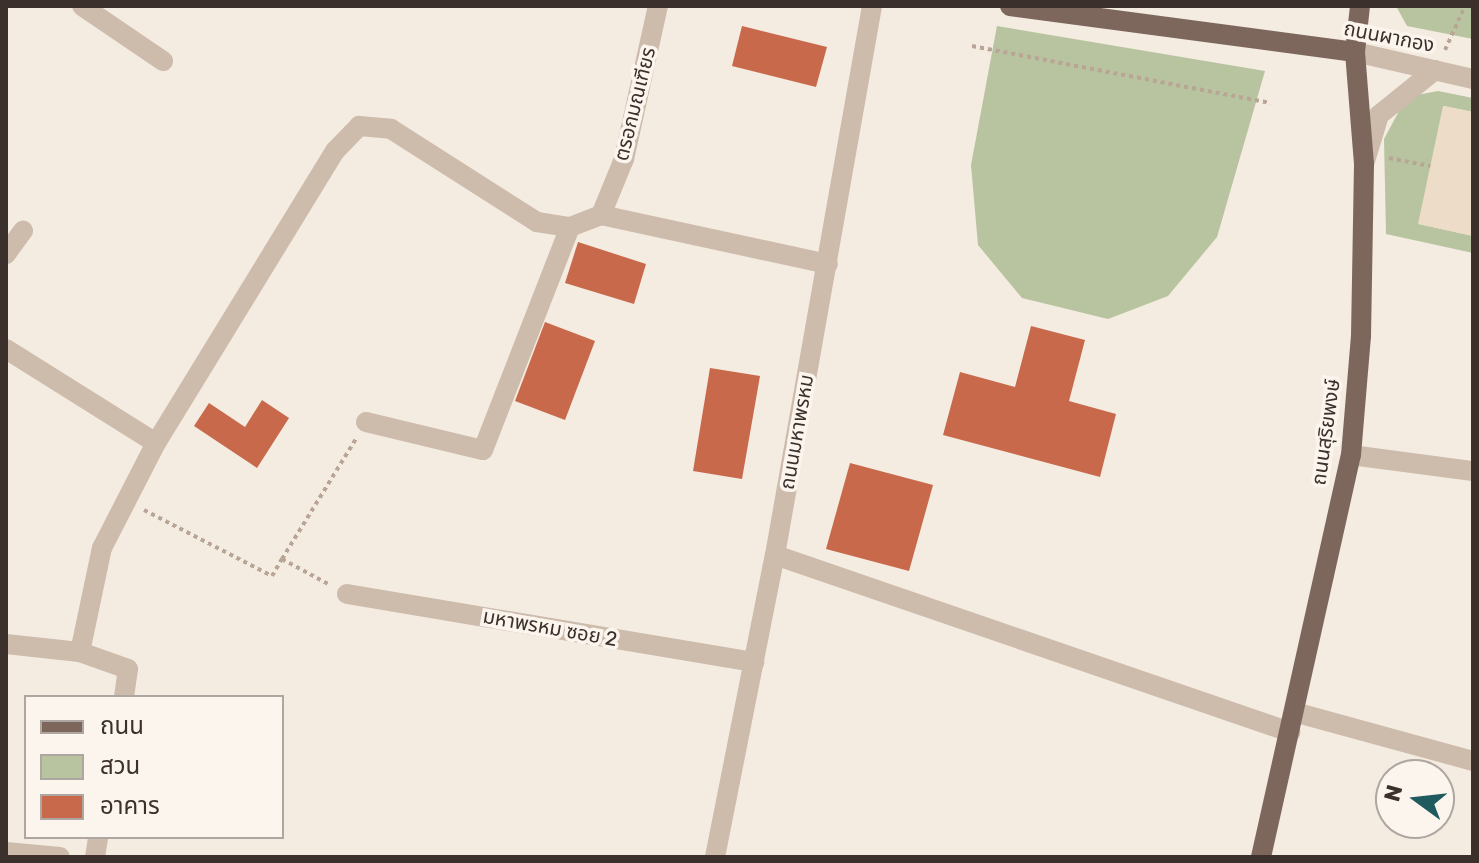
<!DOCTYPE html>
<html>
<head>
<meta charset="utf-8">
<style>
	body { margin:0 }
	#map { position:relative; width:1479px; height:863px; overflow:hidden; background:#f4ebe1; font-family:Rubik,"Noto Sans Thai",sans-serif }
	div>[style] { position:absolute }
	[style*='--x'] { left:calc(var(--x)*1px); top:calc(var(--y)*1px); width:calc(var(--w)*1px); rotate:calc(var(--a)*1deg) }
	.green>* { inset:0; background:#b8c4a0 }
	.plaza>* { inset:0; background:#ecdcc8 }
	.building>* { inset:0; background:#c8694b }
	.path>* { height:4px; margin-top:-2px; transform-origin:0; background:repeating-linear-gradient(90deg,#b9a596 0 4px,transparent 0 8px) }
	.minor>* { height:20px; margin:-10px; padding:0 10px; transform-origin:10px; border-radius:10px; background:#cdbbac }
	.major>* { height:20px; margin:-10px; padding:0 10px; transform-origin:10px; border-radius:10px; background:#7d675c }
	span { translate:-50% -50%; white-space:nowrap; text-align:center; line-height:1.15; -webkit-text-stroke:7px #fbf5ee; paint-order:stroke }
	.street-label { font-size:20px; color:#3b302b }
	.frame { position:absolute; inset:0; border:8px solid #3b302b; pointer-events:none }
	.legend { position:absolute; left:24px; top:695px; width:260px; height:144px; box-sizing:border-box; background:#fbf5ee; border:2px solid #aea6a0; margin:0; padding:10px 14px; list-style:none; font-size:24px; color:#3b302b }
	.legend li { display:flex; align-items:center; gap:16px; height:40px }
	.legend b { width:40px; border:2px solid #aea6a0 }
	.north { position:absolute; left:1375px; top:759px; width:80px; height:80px; box-sizing:border-box; background:#fbf5ee; border:2px solid #aea6a0; border-radius:50%; rotate:285deg; font-size:22px; font-weight:700; line-height:32px; text-align:center; color:#3b302b }
	.north::after { content:''; display:block; margin:auto; width:28px; height:36px; background:#1f5a5e; clip-path:polygon(50% 0,100% 100%,50% 72%,0 100%) }
</style>
</head>
<body>
<div id="map">
	<div class="green">
		<i style="clip-path:polygon(1396px 6px,1473px 6px,1473px 39px,1407px 26px)"></i>
		<i style="clip-path:polygon(997px 26px,1265px 71px,1217px 237px,1168px 296px,1108px 319px,1022px 298px,978px 245px,971px 165px)"></i>
		<i style="clip-path:polygon(1438px 91px,1473px 98px,1473px 112px,1444px 106px,1419px 224px,1473px 236px,1473px 253px,1386px 234px,1384px 139px,1399px 111px,1417px 95px)"></i>
	</div>
	<div class="plaza">
		<i style="clip-path:polygon(1443px 106px,1473px 112px,1473px 236px,1418px 224px)"></i>
	</div>
	<div class="building">
		<i style="clip-path:polygon(742px 26px,827px 47px,816px 87px,732px 66px)"></i>
		<i style="clip-path:polygon(578px 242px,646px 264px,634px 304px,565px 283px)"></i>
		<i style="clip-path:polygon(545px 322px,595px 341px,565px 420px,515px 401px)"></i>
		<i style="clip-path:polygon(1031px 326px,1085px 340px,1069px 401px,1116px 414px,1100px 477px,943px 435px,960px 372px,1015px 387px)"></i>
		<i style="clip-path:polygon(710px 368px,760px 376px,742px 479px,693px 471px)"></i>
		<i style="clip-path:polygon(262px 400px,289px 418px,257px 468px,194px 426px,209px 403px,245px 427px)"></i>
		<i style="clip-path:polygon(850px 463px,933px 485px,909px 571px,826px 549px)"></i>
	</div>
	<div class="path">
		<i style="--x:972;--y:46;--w:304;--a:10.8"></i>
		<i style="--x:1445;--y:50;--w:48;--a:-65.6"></i>
		<i style="--x:1389;--y:158;--w:42;--a:11"></i>
		<i style="--x:144;--y:510;--w:144;--a:27.3"></i>
		<i style="--x:272;--y:576;--w:20;--a:-60"></i>
		<i style="--x:282;--y:559;--w:52;--a:28.5"></i>
		<i style="--x:282;--y:559;--w:143;--a:-58.4"></i>
	</div>
	<div class="minor">
		<i style="--x:82;--y:6;--w:98;--a:34.2"></i>
		<i style="--x:1355;--y:52;--w:121;--a:12.9"></i>
		<i style="--x:1365;--y:161;--w:48;--a:-73.1"></i>
		<i style="--x:1379;--y:115;--w:72;--a:-38.8"></i>
		<i style="--x:601;--y:215;--w:232;--a:12.2"></i>
		<i style="--x:570;--y:227;--w:33;--a:-21"></i>
		<i style="--x:601;--y:215;--w:61;--a:-67.7"></i>
		<i style="--x:624;--y:159;--w:157;--a:-77.5"></i>
		<i style="--x:6;--y:254;--w:29;--a:-54"></i>
		<i style="--x:6;--y:349;--w:177;--a:32.1"></i>
		<i style="--x:366;--y:422;--w:120;--a:13.5"></i>
		<i style="--x:483;--y:450;--w:239;--a:-68.7"></i>
		<i style="--x:1351;--y:455;--w:123;--a:7.5"></i>
		<i style="--x:775;--y:555;--w:545;--a:18.97"></i>
		<i style="--x:347;--y:594;--w:413;--a:9.5"></i>
		<i style="--x:6;--y:644;--w:74;--a:6.2"></i>
		<i style="--x:124;--y:697;--w:28;--a:-82"></i>
		<i style="--x:128;--y:669;--w:51;--a:-160.5"></i>
		<i style="--x:80;--y:652;--w:106;--a:-78.1"></i>
		<i style="--x:102;--y:548;--w:118;--a:-62.8"></i>
		<i style="--x:156;--y:443;--w:342;--a:-58.5"></i>
		<i style="--x:335;--y:151;--w:35;--a:-46"></i>
		<i style="--x:359;--y:126;--w:32;--a:5"></i>
		<i style="--x:391;--y:129;--w:173;--a:32.5"></i>
		<i style="--x:537;--y:222;--w:33;--a:9"></i>
		<i style="--x:1294;--y:712;--w:186;--a:15.3"></i>
		<i style="--x:6;--y:852;--w:54;--a:5.3"></i>
		<i style="--x:95;--y:857;--w:20;--a:-81"></i>
		<i style="--x:715;--y:857;--w:308;--a:-78.8"></i>
		<i style="--x:775;--y:555;--w:558;--a:-79.98"></i>
	</div>
	<div class="major">
		<i style="--x:1010;--y:6;--w:348;--a:7.6"></i>
		<i style="--x:1261;--y:857;--w:412;--a:-77.4"></i>
		<i style="--x:1351;--y:455;--w:119;--a:-85.2"></i>
		<i style="--x:1361;--y:336;--w:172;--a:-89"></i>
		<i style="--x:1364;--y:164;--w:112;--a:-94.6"></i>
		<i style="--x:1355;--y:52;--w:46;--a:-83.8"></i>
	</div>
	<div class="street-label">
		<span style="left:1389px;top:37px;rotate:11deg">ถนนผากอง</span>
		<span style="left:635px;top:104px;rotate:-76deg">ตรอกมณเฑียร</span>
		<span style="left:797px;top:432px;rotate:-80deg">ถนนมหาพรหม</span>
		<span style="left:1326px;top:432px;rotate:-82deg">ถนนสุริยพงษ์</span>
		<span style="left:550px;top:628px;rotate:10deg">มหาพรหม ซอย 2</span>
	</div>
	<div class="frame"></div>
	<ul class="legend">
	<li><b style="height:10px;background:#7d675c"></b>ถนน</li>
	<li><b style="height:22px;background:#b8c4a0"></b>สวน</li>
	<li><b style="height:22px;background:#c8694b"></b>อาคาร</li>
	</ul>
	<div class="north">N</div>
</div>
</body>
</html>
